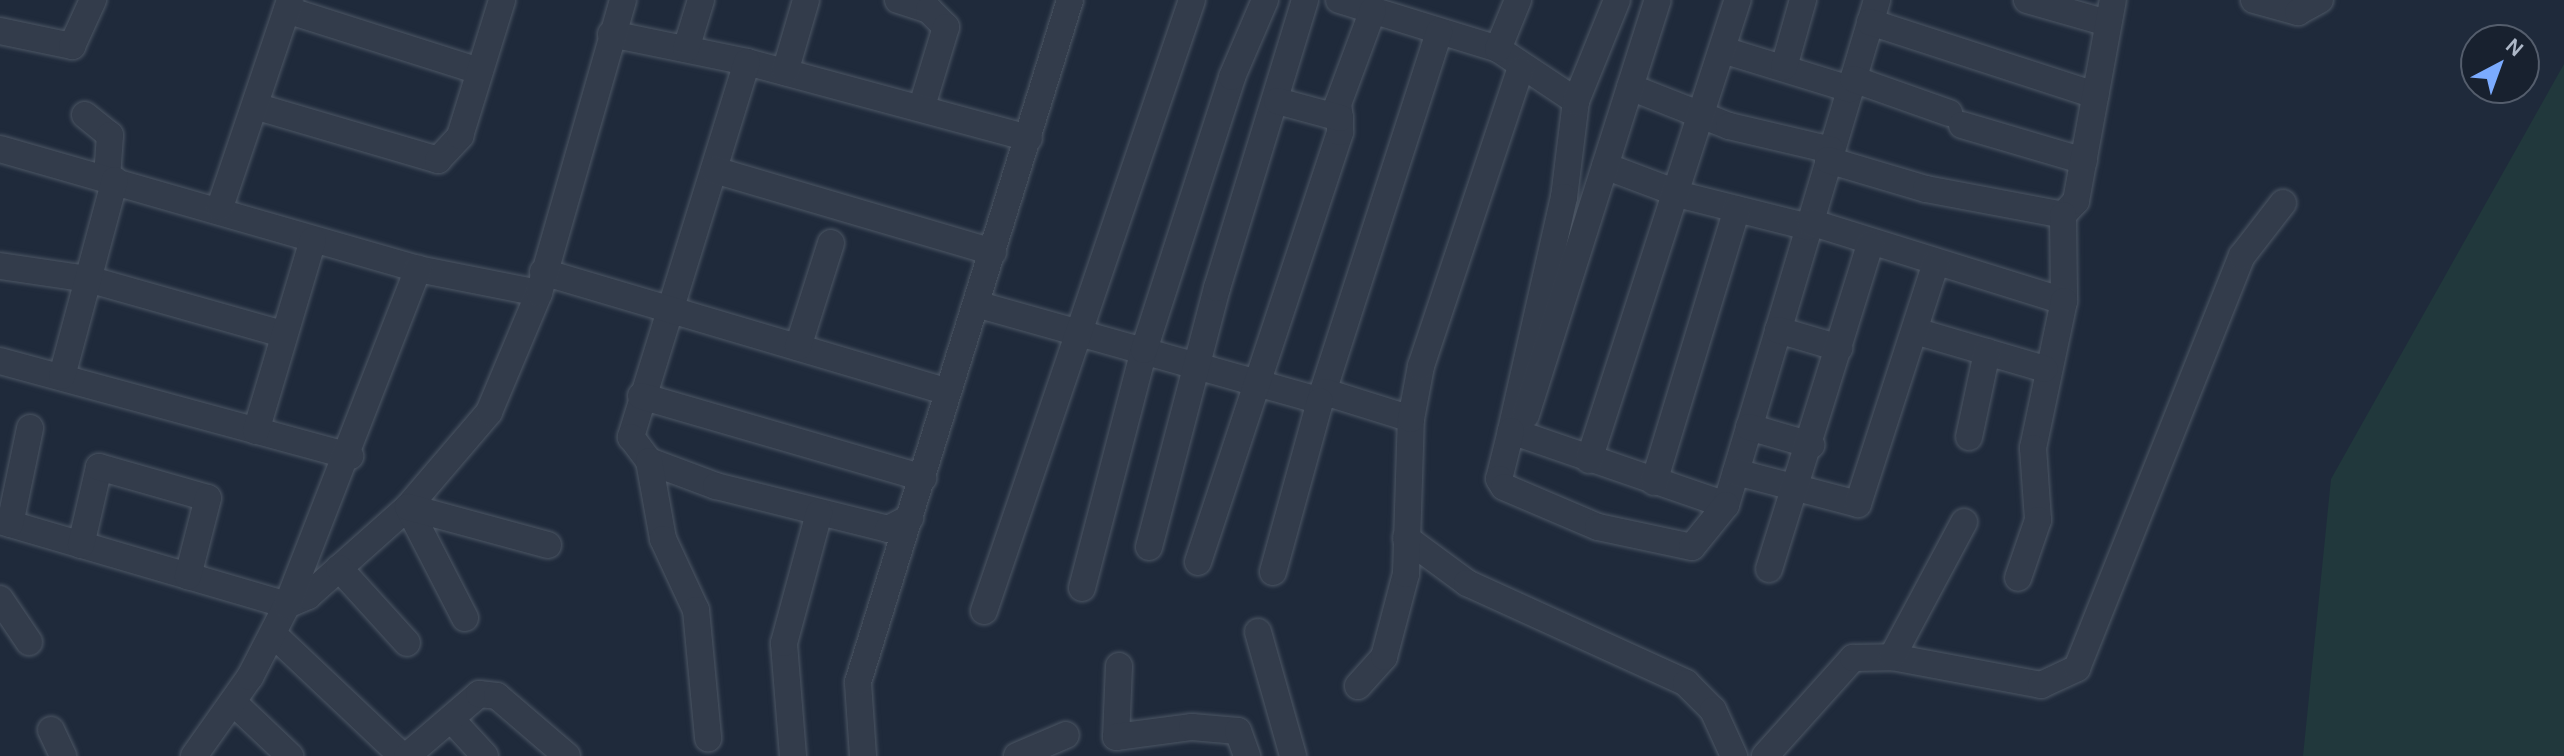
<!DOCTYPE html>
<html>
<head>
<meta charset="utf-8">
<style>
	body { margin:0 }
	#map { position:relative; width:2564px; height:756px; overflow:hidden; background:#1f2a3b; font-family:Karla,sans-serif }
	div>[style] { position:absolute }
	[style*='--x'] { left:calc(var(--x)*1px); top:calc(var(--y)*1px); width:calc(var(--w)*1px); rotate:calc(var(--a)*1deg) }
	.green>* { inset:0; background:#21383c }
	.roads { filter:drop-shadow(0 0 2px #4d5765) drop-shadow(0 0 2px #4d5765) }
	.minor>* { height:26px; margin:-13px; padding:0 13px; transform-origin:13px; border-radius:13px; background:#333c4b }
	span { translate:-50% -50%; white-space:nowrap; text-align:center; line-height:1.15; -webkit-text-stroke:8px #18212f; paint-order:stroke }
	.north { position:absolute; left:2460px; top:24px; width:80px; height:80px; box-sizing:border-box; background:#18212f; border:2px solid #545d6c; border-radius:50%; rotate:41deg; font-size:22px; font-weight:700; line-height:32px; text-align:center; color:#adb7c7 }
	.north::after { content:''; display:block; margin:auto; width:28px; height:36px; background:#7babff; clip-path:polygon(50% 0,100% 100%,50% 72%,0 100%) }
</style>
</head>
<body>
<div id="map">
	<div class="green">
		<i style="clip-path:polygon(2564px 64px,2564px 756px,2303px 756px,2331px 479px)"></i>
	</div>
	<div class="roads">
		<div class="minor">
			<i style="--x:898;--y:0;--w:33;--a:18"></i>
			<i style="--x:929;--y:10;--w:24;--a:45"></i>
			<i style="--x:946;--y:27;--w:83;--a:106.9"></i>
			<i style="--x:1339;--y:0;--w:166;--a:17.1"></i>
			<i style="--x:1498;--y:49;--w:94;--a:33.7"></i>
			<i style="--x:1576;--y:101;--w:97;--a:97.1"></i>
			<i style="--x:1564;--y:197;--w:240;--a:102.8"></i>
			<i style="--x:1511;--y:431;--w:227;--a:19"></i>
			<i style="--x:1726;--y:505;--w:527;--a:-73.35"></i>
			<i style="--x:2027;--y:0;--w:83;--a:16"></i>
			<i style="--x:2254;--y:0;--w:46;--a:15.3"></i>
			<i style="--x:2298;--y:12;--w:25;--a:-29"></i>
			<i style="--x:287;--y:10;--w:201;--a:17.6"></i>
			<i style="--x:1870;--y:22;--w:237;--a:18"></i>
			<i style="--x:0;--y:31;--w:74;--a:11.8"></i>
			<i style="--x:72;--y:46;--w:51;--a:-65.5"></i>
			<i style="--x:611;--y:34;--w:139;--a:11.6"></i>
			<i style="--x:747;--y:62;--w:292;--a:15.1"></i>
			<i style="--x:686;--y:49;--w:51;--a:-73"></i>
			<i style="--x:1498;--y:49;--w:53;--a:-67.8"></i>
			<i style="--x:1723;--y:50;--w:133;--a:17.1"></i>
			<i style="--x:747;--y:62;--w:393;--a:107.2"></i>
			<i style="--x:631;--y:437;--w:30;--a:53"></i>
			<i style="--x:649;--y:461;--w:72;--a:20.5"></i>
			<i style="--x:716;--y:486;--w:177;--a:14"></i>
			<i style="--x:888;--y:529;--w:25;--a:-27"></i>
			<i style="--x:1784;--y:67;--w:70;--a:-74.2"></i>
			<i style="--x:785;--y:72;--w:75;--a:-73.7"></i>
			<i style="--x:1853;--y:79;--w:102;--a:19.5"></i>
			<i style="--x:1630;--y:87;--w:106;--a:21.5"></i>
			<i style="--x:1729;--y:126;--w:105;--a:13.2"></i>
			<i style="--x:1576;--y:101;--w:109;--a:-67.9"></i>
			<i style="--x:258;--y:107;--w:188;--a:16.4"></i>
			<i style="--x:438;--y:160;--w:33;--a:-47"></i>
			<i style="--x:460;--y:136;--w:142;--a:-72.8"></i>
			<i style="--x:85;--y:115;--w:32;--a:39"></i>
			<i style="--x:110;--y:135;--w:43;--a:94"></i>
			<i style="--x:1340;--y:118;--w:14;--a:-98"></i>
			<i style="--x:1338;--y:104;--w:100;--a:-69.6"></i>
			<i style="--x:1962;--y:125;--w:127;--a:16.4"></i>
			<i style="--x:0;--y:149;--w:435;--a:16"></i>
			<i style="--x:418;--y:269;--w:123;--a:11.2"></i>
			<i style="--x:1828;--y:160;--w:102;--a:16.5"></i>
			<i style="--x:1926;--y:189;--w:139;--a:10.7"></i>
			<i style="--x:2063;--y:215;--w:19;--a:-47"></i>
			<i style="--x:2076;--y:201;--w:204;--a:-79.6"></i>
			<i style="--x:1605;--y:166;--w:85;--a:20.6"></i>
			<i style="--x:1685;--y:196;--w:127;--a:14.1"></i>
			<i style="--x:714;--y:170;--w:291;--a:16.4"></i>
			<i style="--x:220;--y:207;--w:219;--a:-71.3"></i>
			<i style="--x:2063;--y:215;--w:86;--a:89.3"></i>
			<i style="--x:1810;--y:222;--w:266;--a:17.3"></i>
			<i style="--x:2064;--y:301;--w:150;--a:101.9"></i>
			<i style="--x:2033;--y:448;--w:72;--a:86"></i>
			<i style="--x:2038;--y:520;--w:61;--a:109"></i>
			<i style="--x:0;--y:266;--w:89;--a:8.4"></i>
			<i style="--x:88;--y:279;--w:203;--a:15.8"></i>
			<i style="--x:543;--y:272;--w:421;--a:16.5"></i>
			<i style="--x:976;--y:304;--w:357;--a:15.7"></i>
			<i style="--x:1320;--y:401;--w:388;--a:-72.1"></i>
			<i style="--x:1778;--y:330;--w:64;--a:16.4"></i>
			<i style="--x:1915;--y:331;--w:135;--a:16.3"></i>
			<i style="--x:798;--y:347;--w:109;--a:-72.4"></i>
			<i style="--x:0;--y:361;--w:363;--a:15.2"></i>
			<i style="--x:62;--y:376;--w:203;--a:-74.9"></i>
			<i style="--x:1325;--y:392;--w:90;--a:17.4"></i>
			<i style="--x:641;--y:396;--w:294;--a:16.2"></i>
			<i style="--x:1526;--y:415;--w:435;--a:-72.4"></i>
			<i style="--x:1749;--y:427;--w:65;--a:16.2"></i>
			<i style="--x:256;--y:431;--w:199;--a:-73.4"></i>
			<i style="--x:1511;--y:431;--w:49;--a:104"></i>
			<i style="--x:1499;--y:479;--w:9;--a:58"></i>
			<i style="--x:1504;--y:487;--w:102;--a:23.1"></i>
			<i style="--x:1598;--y:527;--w:96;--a:12"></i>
			<i style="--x:1692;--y:547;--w:54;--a:-51"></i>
			<i style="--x:1969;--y:437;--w:87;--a:-78"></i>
			<i style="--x:1589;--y:460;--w:484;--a:-72.1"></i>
			<i style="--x:649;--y:461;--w:79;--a:79.8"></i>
			<i style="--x:663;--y:539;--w:78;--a:65.1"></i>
			<i style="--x:696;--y:610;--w:129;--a:84.6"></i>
			<i style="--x:1736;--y:472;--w:126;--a:14.7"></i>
			<i style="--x:1858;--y:504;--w:253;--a:-72.1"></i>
			<i style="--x:1654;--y:482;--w:285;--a:-73.1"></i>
			<i style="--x:0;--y:521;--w:299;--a:16.3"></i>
			<i style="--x:287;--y:605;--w:23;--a:-23"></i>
			<i style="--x:308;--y:596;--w:134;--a:-41.7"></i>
			<i style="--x:408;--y:507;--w:125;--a:-49.5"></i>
			<i style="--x:489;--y:412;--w:129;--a:-67.2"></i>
			<i style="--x:539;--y:293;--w:305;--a:-74"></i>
			<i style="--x:10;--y:524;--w:98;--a:-78.2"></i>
			<i style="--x:1406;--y:538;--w:76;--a:36.4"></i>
			<i style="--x:1467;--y:583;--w:241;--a:24.5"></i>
			<i style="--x:1686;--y:683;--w:38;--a:45"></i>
			<i style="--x:1713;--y:710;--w:51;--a:65.5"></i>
			<i style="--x:81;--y:545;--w:80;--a:-77"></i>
			<i style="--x:99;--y:467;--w:113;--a:15.9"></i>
			<i style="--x:208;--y:498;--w:81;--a:104.4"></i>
			<i style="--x:1149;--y:547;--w:268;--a:-75.3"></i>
			<i style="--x:1217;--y:288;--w:301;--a:-73"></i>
			<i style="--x:1198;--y:562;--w:453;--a:-71.7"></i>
			<i style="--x:1340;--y:132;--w:14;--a:-90"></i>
			<i style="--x:1340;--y:118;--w:65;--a:-164.9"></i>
			<i style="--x:339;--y:568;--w:101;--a:47.8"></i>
			<i style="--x:1769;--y:569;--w:340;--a:-72.7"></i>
			<i style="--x:1273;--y:572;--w:177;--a:-74.6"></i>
			<i style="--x:1082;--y:588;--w:246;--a:-75.4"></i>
			<i style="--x:1144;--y:350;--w:287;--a:-72.1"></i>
			<i style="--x:1232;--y:77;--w:84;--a:-66.8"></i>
			<i style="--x:0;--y:599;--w:52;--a:56"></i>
			<i style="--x:984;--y:611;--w:645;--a:-71.2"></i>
			<i style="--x:465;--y:618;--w:125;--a:-117.2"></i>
			<i style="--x:408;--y:507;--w:145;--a:15.2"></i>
			<i style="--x:1258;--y:632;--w:129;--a:74.2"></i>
			<i style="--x:273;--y:634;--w:178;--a:43.4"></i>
			<i style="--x:1892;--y:657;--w:152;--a:10.6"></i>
			<i style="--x:2041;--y:685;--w:40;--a:-25"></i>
			<i style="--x:2077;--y:668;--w:444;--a:-68.2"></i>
			<i style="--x:2242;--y:256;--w:67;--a:-52.3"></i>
			<i style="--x:1119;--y:666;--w:71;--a:92.4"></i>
			<i style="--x:1116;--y:737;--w:77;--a:-7.5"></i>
			<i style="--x:1192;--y:727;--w:46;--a:5"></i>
			<i style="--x:1238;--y:731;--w:27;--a:70"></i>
			<i style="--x:1358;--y:686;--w:39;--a:-48"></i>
			<i style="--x:1384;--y:657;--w:86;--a:-75.2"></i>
			<i style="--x:1406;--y:574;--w:155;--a:-88.2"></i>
			<i style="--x:1411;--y:419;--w:54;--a:-79.3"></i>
			<i style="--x:1421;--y:366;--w:312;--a:-71.5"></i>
			<i style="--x:233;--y:702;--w:79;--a:43.5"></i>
			<i style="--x:451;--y:719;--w:50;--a:47.4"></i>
			<i style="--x:51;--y:730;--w:29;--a:65"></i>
			<i style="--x:194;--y:756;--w:97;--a:-54.7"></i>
			<i style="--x:250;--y:677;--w:81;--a:-62.8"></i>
			<i style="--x:287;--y:605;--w:361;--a:-68.7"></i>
			<i style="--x:407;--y:756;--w:95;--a:-40.7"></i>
			<i style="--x:479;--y:694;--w:18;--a:6"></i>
			<i style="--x:497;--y:696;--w:92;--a:40.6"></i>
			<i style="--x:793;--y:756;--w:113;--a:-94.6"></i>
			<i style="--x:784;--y:643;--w:135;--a:-74.9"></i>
			<i style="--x:863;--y:756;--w:74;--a:-93.9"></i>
			<i style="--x:858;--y:682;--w:714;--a:-72.73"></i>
			<i style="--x:1017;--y:756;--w:53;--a:-23.2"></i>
			<i style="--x:1765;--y:756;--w:132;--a:-48.1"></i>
			<i style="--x:1853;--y:658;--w:39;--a:-1"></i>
			<i style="--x:1892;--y:657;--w:153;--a:-61.9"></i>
		</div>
	</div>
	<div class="north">N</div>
</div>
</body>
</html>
